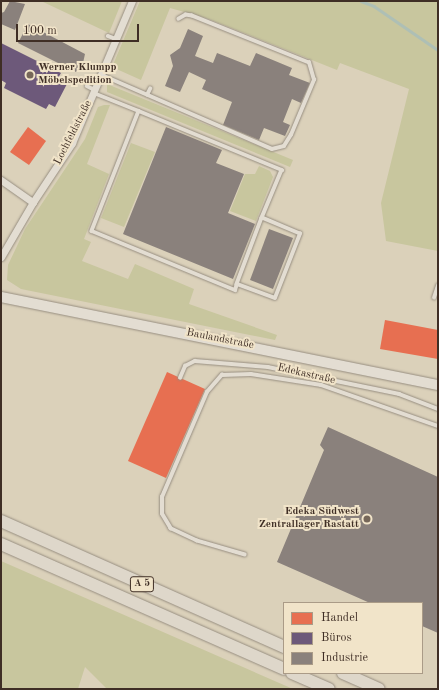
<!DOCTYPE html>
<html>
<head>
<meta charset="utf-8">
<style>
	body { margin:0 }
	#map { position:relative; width:439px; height:690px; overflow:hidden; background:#dbd1ba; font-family:"Old Standard TT",serif }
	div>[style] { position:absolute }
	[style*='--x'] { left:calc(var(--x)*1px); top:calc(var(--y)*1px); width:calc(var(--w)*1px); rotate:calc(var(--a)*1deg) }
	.green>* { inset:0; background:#c8c69e }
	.shops>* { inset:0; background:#e76f51 }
	.offices>* { inset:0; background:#6d597a }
	.industry>* { inset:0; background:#8a817c }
	.stream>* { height:2.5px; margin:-1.25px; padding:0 1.25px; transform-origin:1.25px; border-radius:1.25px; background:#aebfb5 }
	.roads { filter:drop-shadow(0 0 1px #978e81) drop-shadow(0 0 1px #978e81) }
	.lane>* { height:3.5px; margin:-1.75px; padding:0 1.75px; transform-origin:1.75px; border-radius:1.75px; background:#e3ddd2 }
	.street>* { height:7px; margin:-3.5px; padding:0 3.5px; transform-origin:3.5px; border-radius:3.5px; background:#e3ddd2 }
	.secondary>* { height:10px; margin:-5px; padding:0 5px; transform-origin:5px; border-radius:5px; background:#e3ddd2 }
	.highway>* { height:12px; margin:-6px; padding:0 6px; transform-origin:6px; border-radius:6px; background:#ded7ca }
	.dots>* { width:11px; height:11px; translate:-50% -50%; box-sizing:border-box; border:2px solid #f1e4c9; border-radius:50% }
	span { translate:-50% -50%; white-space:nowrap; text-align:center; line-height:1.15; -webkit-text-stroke:4px #f1e4c9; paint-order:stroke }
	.shield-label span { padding:1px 3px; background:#f1e4c9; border:1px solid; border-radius:3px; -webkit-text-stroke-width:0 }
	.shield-label { font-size:10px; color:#3f2e25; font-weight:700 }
	.poi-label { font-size:11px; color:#3f2e25; font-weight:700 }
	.left { translate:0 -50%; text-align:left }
	.right { translate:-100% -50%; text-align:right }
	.street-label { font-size:11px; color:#3f2e25 }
	.frame { position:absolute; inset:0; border:2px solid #3f2e25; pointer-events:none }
	.legend { position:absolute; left:283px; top:602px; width:140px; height:72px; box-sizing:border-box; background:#f1e4c9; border:1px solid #aa9b87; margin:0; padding:5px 7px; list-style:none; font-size:12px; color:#3f2e25 }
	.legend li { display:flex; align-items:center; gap:8px; height:20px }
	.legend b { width:20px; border:1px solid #aa9b87 }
	.scale { position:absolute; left:16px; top:24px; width:123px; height:18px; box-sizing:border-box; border:2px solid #3f2e25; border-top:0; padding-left:5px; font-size:12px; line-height:14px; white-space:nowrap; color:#3f2e25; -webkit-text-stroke:3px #f1e4c9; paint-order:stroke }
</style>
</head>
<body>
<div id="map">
	<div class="green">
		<i style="clip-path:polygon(41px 1px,122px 1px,109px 33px)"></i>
		<i style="clip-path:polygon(140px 1px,438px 1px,438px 251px,386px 241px,381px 203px,409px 89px,340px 63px,337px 70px,206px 18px,170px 8px,141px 80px,112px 67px)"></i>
		<i style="clip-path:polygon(107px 84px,293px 160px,290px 167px,107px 92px)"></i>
		<i style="clip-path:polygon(104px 105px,110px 105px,87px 164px,109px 174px,84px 239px,91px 242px,82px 261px,128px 279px,135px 264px,194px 289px,189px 304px,277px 335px,275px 340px,21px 289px,7px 280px,8px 265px,25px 229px,85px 139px,98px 107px)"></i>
		<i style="clip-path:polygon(131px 143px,155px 152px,124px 227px,101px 218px)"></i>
		<i style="clip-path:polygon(259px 166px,270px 171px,273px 177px,256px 221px,230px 211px,245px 174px,255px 174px)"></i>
		<i style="clip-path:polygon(1px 561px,293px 689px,107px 689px,85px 667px,78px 689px,1px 689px)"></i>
	</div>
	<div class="shops">
		<i style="clip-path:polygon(28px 127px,46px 141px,29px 165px,10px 152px)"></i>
		<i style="clip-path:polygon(385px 320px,438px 330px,438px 359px,380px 349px)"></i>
		<i style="clip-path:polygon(167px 372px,205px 389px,166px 478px,128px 461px)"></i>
	</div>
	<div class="offices">
		<i style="clip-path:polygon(1px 43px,61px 73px,58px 78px,68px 82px,55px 107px,49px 104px,46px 109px,4px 88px,6px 83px,1px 80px)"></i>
	</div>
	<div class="industry">
		<i style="clip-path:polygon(10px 1px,25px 4px,15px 30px,1px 24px,1px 13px,4px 12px)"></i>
		<i style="clip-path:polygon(28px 24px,85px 54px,83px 63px,76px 72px,18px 43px)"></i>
		<i style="clip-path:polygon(188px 29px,203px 36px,195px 56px,213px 63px,217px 53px,250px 66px,256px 53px,292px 68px,289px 75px,310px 83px,301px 103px,292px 99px,283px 122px,290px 125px,285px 136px,264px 128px,259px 140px,223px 125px,232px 102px,202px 89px,206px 80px,189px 72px,180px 92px,165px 86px,173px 66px,170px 55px,180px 48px)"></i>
		<i style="clip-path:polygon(166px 127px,222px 150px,216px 163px,244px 174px,228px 213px,255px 224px,233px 279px,123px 234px)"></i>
		<i style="clip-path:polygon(269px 229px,293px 238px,273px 289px,250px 280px)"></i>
		<i style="clip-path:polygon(328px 427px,438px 477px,438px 633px,422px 626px,422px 603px,370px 603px,277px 562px,324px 450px,320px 445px)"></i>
	</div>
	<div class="stream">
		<i style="--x:361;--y:1;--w:14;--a:21"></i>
		<i style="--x:374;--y:6;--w:78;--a:34.5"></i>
	</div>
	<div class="roads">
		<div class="lane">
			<i style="--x:108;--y:36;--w:9;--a:21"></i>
			<i style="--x:102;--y:75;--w:185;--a:23.5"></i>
			<i style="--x:272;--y:149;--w:12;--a:-14"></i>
			<i style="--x:284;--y:146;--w:13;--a:-58"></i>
			<i style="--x:291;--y:135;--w:60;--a:-67.3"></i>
			<i style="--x:314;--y:80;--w:18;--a:-106"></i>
			<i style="--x:309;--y:63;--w:126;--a:-158.1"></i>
			<i style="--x:192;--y:16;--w:6;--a:-171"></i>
			<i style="--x:186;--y:15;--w:8;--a:150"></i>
			<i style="--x:87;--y:86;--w:9;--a:27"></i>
			<i style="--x:94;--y:93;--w:48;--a:21.8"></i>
			<i style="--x:139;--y:111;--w:129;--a:111.4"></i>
			<i style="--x:92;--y:231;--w:155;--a:22.4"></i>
			<i style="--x:235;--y:290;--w:6;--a:-72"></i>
			<i style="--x:147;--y:95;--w:7;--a:-63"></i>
			<i style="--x:139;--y:111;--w:155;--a:22.4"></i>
			<i style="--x:282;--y:170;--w:52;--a:112.6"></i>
			<i style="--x:262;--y:218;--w:71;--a:110.7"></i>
			<i style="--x:237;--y:284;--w:40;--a:20.2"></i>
			<i style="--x:275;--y:298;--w:69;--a:-68.7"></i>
			<i style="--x:300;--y:234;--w:41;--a:-157.2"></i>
			<i style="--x:434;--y:298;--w:13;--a:-72"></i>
			<i style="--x:180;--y:378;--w:13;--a:-67"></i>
			<i style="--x:185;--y:366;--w:11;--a:-27"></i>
			<i style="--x:195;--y:361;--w:73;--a:4.7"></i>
			<i style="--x:268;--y:367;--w:134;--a:11.6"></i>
			<i style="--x:399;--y:394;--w:42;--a:21"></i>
			<i style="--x:245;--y:555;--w:50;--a:-163.7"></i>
			<i style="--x:197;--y:541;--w:29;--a:-155"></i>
			<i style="--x:171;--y:529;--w:17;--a:-121"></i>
			<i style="--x:162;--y:514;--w:17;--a:-90"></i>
			<i style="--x:162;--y:497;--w:114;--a:-66.8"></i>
			<i style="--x:207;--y:392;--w:23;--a:-49"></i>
			<i style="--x:222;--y:375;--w:29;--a:-2"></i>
			<i style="--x:251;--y:374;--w:71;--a:8.9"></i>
			<i style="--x:321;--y:385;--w:124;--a:19.3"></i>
		</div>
		<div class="street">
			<i style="--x:1;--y:180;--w:39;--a:35"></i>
			<i style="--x:1;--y:257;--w:64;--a:-59.8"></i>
			<i style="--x:33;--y:202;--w:71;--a:-56.5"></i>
			<i style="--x:72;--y:143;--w:154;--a:-67.1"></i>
		</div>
		<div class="secondary">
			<i style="--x:1;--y:297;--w:446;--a:11.4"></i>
		</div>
		<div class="highway">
			<i style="--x:1;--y:521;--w:310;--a:24"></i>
			<i style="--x:1;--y:544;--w:309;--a:23.8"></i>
			<i style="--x:292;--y:673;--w:40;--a:23.4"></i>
			<i style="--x:343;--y:673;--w:39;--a:24"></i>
		</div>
	</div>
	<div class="dots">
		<i style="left:30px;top:75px;background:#766759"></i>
		<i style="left:367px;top:519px;background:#766759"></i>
	</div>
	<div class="shield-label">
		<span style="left:142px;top:584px">A 5</span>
	</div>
	<div class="poi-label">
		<span class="left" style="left:38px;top:75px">Werner Klumpp<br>Möbelspedition</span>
		<span class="right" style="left:359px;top:519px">Edeka Südwest<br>Zentrallager Rastatt</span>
	</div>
	<div class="street-label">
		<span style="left:74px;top:133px;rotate:-63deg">Lochfeldstraße</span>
		<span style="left:220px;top:340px;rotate:11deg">Baulandstraße</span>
		<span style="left:306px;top:375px;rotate:13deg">Edekastraße</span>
	</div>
	<div class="frame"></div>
	<ul class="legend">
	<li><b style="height:11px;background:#e76f51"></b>Handel</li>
	<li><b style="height:11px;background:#6d597a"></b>Büros</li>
	<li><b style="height:11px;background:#8a817c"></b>Industrie</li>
	</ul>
	<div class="scale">100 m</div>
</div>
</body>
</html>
